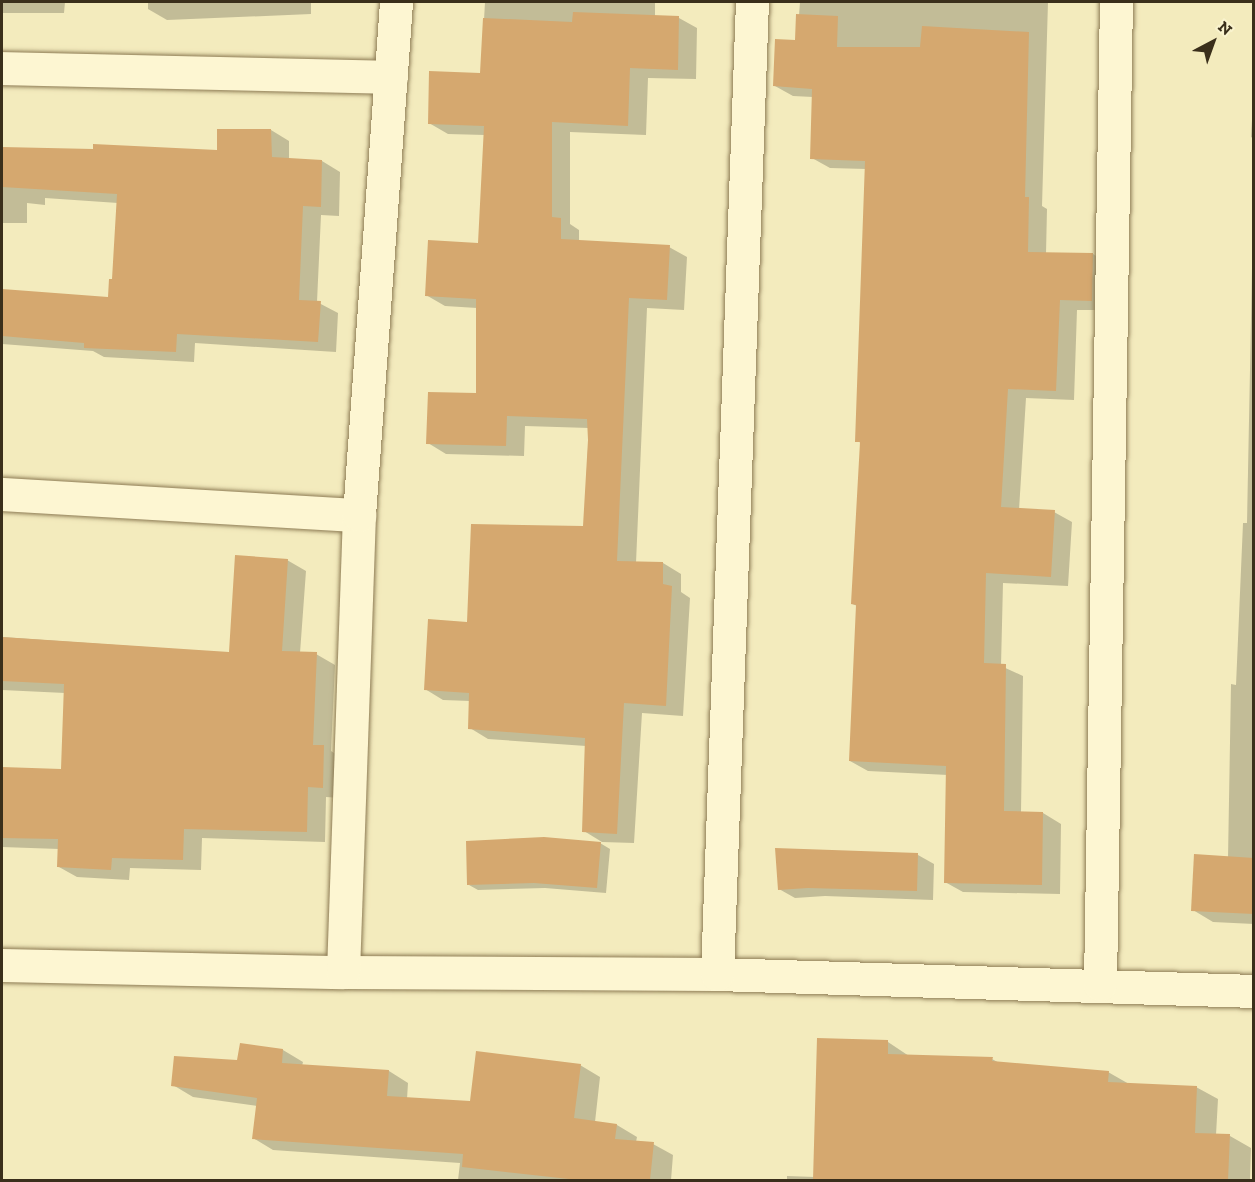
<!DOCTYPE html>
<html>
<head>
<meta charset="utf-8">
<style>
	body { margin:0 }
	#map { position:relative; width:1255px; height:1182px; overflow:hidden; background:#f3ebbd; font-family:"Zilla Slab",serif }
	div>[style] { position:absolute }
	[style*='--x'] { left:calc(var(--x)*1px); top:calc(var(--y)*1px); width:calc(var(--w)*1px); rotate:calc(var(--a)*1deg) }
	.shadow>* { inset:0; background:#0003 }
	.building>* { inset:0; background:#d5a86f }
	.roads { filter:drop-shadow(0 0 2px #8d7b54) drop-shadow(0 0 2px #8d7b54) }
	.minor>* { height:33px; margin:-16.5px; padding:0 16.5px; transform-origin:16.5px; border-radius:16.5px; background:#fdf6d2 }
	span { translate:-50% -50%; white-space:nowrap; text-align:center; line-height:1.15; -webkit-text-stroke:4.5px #f9f3ce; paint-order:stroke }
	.frame { position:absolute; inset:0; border:3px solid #3a2f1b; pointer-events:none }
	.north { position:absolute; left:1183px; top:12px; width:60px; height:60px; -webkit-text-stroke:4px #f9f3ce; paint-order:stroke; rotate:41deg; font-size:16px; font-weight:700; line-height:24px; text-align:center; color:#3a2f1b }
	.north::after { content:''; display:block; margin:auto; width:21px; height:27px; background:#3a2f1b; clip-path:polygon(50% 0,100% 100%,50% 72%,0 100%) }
</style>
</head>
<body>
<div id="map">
	<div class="shadow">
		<i style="clip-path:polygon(2px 2px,65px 2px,64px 13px,2px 13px)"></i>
		<i style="clip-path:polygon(148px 2px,311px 2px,311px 14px,167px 20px,148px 9px)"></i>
		<i style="clip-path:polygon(485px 2px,655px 2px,655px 17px,679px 18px,697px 28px,696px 79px,648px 78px,646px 135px,570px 132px,570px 224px,579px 230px,579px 241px,669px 247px,687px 257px,684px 310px,647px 308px,636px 563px,663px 563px,681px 574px,681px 592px,690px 598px,683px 716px,642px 713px,634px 843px,602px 842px,584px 831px,586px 746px,488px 739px,470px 728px,470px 701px,443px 700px,425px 689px,469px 624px,584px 527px,589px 428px,525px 426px,524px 456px,446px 454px,428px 443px,477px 395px,477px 308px,445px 306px,426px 295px,479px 245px,485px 135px,448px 134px,429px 123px,481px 74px)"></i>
		<i style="clip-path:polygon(800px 2px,1048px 2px,1042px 206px,1047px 209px,1046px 254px,1093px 254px,1110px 265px,1110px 310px,1077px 310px,1074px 400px,1026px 398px,1019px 510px,1054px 512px,1072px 522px,1068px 586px,1003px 583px,1001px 666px,1023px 676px,1021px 813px,1043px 813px,1061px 824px,1060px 894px,963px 892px,945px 882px,948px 775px,868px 771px,850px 761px,857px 606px,853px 604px,861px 443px,857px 441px,866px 169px,830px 168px,812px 158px,813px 97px,793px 96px,775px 86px,797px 42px)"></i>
		<i style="clip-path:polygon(1254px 85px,1254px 139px,1251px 137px)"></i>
		<i style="clip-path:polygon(271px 130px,289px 141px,289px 160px,322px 161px,340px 172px,339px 216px,321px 215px,317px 302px,338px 313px,336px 352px,195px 343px,194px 362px,104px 357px,93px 351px,2px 344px,2px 290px,109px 299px,113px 281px,118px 203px,45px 198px,45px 205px,27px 203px,27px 223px,2px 223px,2px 149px,219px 152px)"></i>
		<i style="clip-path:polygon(1254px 165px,1254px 924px,1213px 922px,1193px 910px,1228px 858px,1231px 684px,1236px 685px,1243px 523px,1247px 523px)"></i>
		<i style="clip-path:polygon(287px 560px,306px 571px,300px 653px,316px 654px,335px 665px,331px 751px,342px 758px,341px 798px,326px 797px,325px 842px,202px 838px,201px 870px,130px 868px,129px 880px,77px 877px,59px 867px,59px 849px,2px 847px,2px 769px,62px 771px,65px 693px,2px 690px,2px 637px,230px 653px)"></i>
		<i style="clip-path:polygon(600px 843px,610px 849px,606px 893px,545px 888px,478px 890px,469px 885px)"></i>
		<i style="clip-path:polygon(918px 855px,934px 864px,933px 900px,825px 896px,795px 898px,779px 889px)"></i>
		<i style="clip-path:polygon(888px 1042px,909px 1056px,992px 1059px,1001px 1064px,1108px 1072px,1129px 1084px,1196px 1087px,1218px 1099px,1216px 1135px,1230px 1136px,1251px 1148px,1250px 1180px,787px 1180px,787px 1176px,815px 1177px)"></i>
		<i style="clip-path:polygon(241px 1044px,283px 1050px,303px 1062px,302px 1066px,389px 1071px,408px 1083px,407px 1099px,471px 1103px,580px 1065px,600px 1077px,595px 1122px,617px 1125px,637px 1137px,636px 1142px,653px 1144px,673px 1155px,671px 1180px,458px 1180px,460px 1163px,273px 1150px,253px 1138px,257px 1106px,193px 1097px,173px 1085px,239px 1062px)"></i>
	</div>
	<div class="building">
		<i style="clip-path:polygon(573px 12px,679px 16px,678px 70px,630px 68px,628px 126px,552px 122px,552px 217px,561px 218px,561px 239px,670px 245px,667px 300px,629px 298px,617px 561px,663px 562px,663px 584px,672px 586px,666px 706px,624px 703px,617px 834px,582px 832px,585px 738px,468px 729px,469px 693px,424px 690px,428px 619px,467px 622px,471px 524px,583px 526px,588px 440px,587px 419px,507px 416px,506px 446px,426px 444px,428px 392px,476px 393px,476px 299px,425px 296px,428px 240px,478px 243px,484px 126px,428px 124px,429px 71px,480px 73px,483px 18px,572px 22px)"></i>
		<i style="clip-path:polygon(796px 14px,838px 16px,837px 47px,920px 47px,922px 26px,1029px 32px,1025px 197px,1029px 197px,1028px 252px,1093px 253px,1092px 301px,1060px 300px,1056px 391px,1008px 389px,1001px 507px,1055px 510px,1051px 577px,986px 573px,984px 663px,1006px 664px,1004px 811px,1043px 812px,1042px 885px,944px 883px,946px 766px,849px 761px,856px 605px,851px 604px,860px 442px,855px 442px,865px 161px,810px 159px,812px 89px,773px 86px,775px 39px,795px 40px)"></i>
		<i style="clip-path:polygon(217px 129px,271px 129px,272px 157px,322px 160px,321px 207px,303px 206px,299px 300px,321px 301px,318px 342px,177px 334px,176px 352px,84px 348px,84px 343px,2px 336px,2px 289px,108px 297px,109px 279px,112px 279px,117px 194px,2px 187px,2px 147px,93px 149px,93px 144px,217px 150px)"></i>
		<i style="clip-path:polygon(235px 555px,288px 559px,282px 651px,317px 652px,313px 745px,324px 745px,323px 788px,308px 787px,307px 832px,184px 829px,183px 860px,112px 858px,111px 870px,57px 867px,58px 839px,2px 838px,2px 767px,61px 769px,64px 684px,2px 681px,2px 637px,229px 652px)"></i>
		<i style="clip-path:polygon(544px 837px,601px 842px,597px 888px,534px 883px,467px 885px,466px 841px)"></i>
		<i style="clip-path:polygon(775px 848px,918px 853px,917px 891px,808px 888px,778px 890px)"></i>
		<i style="clip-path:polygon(1194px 854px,1254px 858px,1254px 914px,1191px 911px)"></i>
		<i style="clip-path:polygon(817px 1038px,888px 1040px,888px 1054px,993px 1057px,992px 1061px,1109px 1071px,1108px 1082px,1197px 1086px,1195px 1133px,1230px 1134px,1228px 1180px,813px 1180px)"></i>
		<i style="clip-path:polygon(240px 1043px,283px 1049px,282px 1063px,389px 1070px,387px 1096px,470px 1101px,476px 1051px,581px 1064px,574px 1118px,617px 1124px,615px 1139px,654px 1142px,650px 1180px,578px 1180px,462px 1167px,463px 1154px,252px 1139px,257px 1098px,171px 1086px,174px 1056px,237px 1060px)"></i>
	</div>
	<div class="roads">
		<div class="minor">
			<i style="--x:2;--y:68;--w:389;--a:1.3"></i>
			<i style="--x:2;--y:494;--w:358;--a:3.4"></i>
			<i style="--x:2;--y:965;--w:341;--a:1.2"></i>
			<i style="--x:343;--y:972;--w:374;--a:0.3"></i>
			<i style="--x:717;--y:974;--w:537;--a:1.81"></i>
			<i style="--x:343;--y:972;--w:457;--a:-88"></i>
			<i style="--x:359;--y:515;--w:514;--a:-85.87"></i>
			<i style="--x:717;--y:974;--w:973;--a:-87.94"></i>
			<i style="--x:1100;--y:984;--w:982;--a:-89.07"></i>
		</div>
	</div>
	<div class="frame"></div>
	<div class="north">N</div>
</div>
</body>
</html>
